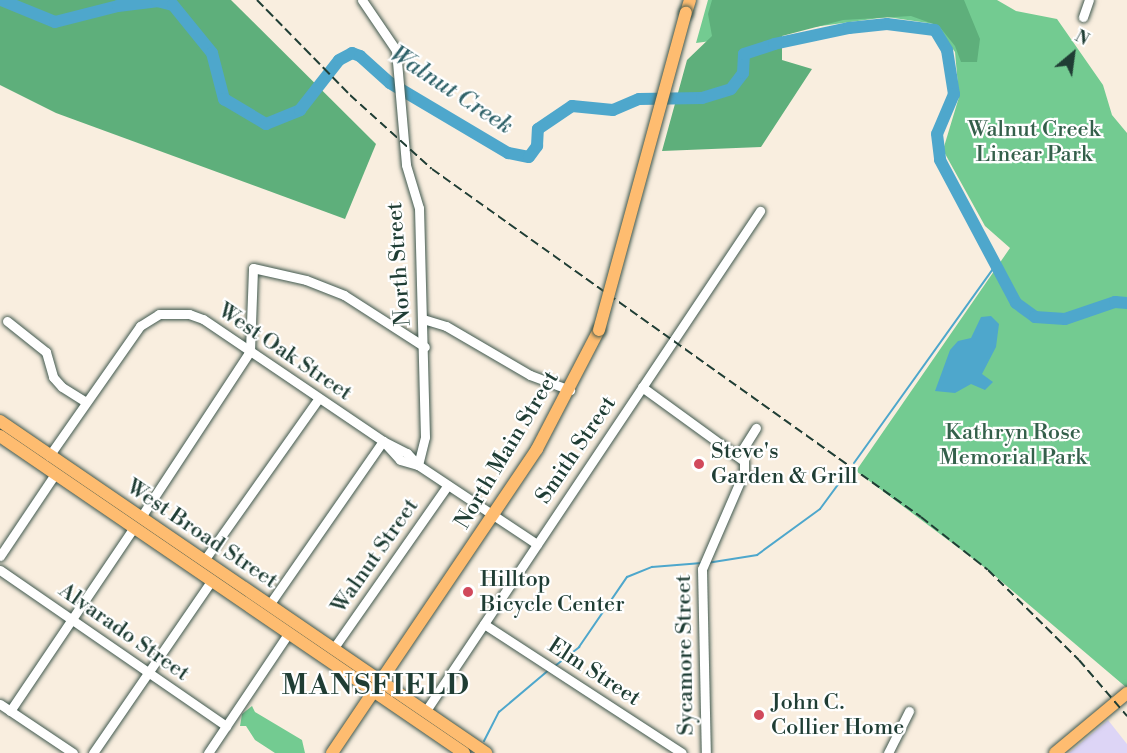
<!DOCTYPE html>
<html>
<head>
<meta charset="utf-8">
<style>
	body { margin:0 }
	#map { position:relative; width:1127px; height:753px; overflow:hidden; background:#f9eedf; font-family:"Libre Bodoni",serif }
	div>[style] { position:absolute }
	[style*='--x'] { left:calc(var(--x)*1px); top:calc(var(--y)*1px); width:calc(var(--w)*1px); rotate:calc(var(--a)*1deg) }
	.built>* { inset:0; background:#ddd5f6 }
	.green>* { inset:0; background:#73cb91 }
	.forest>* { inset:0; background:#5eaf7b }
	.water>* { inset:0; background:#4ea7cc }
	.stream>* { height:2px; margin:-1px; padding:0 1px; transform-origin:1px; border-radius:1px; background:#4ea7cc }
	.river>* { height:12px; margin:-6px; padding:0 6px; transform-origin:6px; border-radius:6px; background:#4ea7cc }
	.roads { filter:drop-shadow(0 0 2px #40584e) drop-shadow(0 0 2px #40584e) }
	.minor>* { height:9px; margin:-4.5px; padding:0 4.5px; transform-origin:4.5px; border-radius:4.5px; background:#fff }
	.major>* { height:12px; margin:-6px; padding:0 6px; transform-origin:6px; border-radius:6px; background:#febc70 }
	.rail>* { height:2px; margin-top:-1px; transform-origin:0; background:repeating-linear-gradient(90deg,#1f3d34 0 9px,transparent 0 13.5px) }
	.bridges { filter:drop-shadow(0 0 2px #40584e) drop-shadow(0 0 2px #40584e) }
	.major-bridge>* { height:12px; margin:-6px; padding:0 6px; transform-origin:6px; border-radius:6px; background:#febc70 }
	.dots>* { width:16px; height:16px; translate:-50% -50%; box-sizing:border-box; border:3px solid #fff; border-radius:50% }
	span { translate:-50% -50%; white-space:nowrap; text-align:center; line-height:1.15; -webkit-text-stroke:4.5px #fff; paint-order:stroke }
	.park-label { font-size:22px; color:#34604b }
	.street-label { font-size:22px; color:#1f3d34 }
	.poi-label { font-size:22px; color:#1f3d34 }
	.left { translate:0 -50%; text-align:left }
	.water-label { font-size:24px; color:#2f6269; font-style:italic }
	.district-label { font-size:28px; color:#1f3d34; font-weight:700; letter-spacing:1.5px }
	.north { position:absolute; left:1043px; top:24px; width:60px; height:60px; -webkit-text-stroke:4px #fff; paint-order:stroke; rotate:29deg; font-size:16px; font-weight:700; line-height:24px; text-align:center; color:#1f3d34 }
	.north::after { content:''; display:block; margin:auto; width:21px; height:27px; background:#1f3d34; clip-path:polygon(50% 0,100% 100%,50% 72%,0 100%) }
</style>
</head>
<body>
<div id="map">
	<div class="built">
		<i style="clip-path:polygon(1108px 720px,1127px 744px,1127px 753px,1069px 753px)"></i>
	</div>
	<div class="green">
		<i style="clip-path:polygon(708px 0,997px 0,1016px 11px,1057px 19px,1103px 85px,1112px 115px,1127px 133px,1127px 688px,988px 570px,856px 471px,1010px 248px,985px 226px,943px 150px,959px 97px,955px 52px,935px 24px,887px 17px,696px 43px)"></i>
		<i style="clip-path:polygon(252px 706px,255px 712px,302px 740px,305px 753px,275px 753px,255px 740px,246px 726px,240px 726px,242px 714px)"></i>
	</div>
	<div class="forest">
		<i style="clip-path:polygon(0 0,231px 0,376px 144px,345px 219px,56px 113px,0 85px)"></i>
		<i style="clip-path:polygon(712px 0,964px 0,980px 39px,977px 62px,961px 62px,955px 46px,939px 26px,911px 16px,843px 20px,782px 36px,782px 60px,812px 69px,761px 147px,662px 151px,687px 60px,712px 36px,708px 14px)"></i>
	</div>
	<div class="water">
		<i style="clip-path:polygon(991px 316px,999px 324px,996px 347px,982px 374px,993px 382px,985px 390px,971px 384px,955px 393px,935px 391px,950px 350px,958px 341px,971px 338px,981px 317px)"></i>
	</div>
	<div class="stream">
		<i style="--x:854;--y:463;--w:244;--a:-54.4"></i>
		<i style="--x:707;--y:563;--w:51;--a:-9.1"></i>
		<i style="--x:757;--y:555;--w:78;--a:-36.1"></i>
		<i style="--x:820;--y:509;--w:47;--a:-53.6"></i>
		<i style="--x:555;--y:666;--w:31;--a:-38"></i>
		<i style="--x:579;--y:647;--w:85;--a:-55.6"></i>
		<i style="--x:627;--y:577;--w:27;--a:-22"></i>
		<i style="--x:652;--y:567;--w:50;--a:-4.6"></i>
		<i style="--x:484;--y:741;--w:33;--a:-63"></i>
		<i style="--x:499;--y:712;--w:67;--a:-40.1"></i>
	</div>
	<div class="river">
		<i style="--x:1;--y:0;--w:58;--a:22.2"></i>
		<i style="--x:55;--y:22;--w:65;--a:-14.3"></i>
		<i style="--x:118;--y:6;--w:39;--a:-7"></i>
		<i style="--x:157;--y:1;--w:16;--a:14"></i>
		<i style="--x:173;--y:5;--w:62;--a:50.9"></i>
		<i style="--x:212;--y:53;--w:48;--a:75.4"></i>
		<i style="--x:224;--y:99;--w:49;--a:30.8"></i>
		<i style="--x:266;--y:124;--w:37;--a:-22"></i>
		<i style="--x:300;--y:110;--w:63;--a:-52"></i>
		<i style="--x:339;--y:60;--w:15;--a:-28"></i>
		<i style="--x:352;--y:53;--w:9;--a:21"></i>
		<i style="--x:360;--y:56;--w:40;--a:42"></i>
		<i style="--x:390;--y:83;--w:137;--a:30.7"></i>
		<i style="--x:508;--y:153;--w:21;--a:11"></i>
		<i style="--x:529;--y:157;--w:14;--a:-54"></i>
		<i style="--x:537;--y:146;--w:17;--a:-87"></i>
		<i style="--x:538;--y:129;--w:41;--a:-34.1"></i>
		<i style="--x:572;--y:106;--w:41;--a:5.6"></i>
		<i style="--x:613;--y:110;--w:28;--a:-23"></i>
		<i style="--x:639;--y:99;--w:63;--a:-0.9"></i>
		<i style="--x:702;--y:98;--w:30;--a:-17"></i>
		<i style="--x:731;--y:89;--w:20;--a:-53"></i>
		<i style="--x:743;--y:73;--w:19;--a:-87"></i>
		<i style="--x:744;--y:54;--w:32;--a:-18"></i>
		<i style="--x:774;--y:44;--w:77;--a:-12"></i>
		<i style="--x:849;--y:28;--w:38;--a:-6"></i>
		<i style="--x:887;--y:24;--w:48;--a:7.1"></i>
		<i style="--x:935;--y:30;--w:23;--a:59"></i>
		<i style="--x:947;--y:50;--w:45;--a:81"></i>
		<i style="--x:954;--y:94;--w:43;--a:113"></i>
		<i style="--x:937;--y:134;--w:26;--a:83"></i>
		<i style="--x:940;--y:160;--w:162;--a:62"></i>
		<i style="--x:1016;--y:303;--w:24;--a:36"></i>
		<i style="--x:1035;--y:317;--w:30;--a:4"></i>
		<i style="--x:1065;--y:319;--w:53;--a:-18.8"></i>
		<i style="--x:1115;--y:302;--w:12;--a:5"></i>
	</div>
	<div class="roads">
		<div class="minor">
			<i style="--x:362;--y:0;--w:60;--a:55.8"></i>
			<i style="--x:396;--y:50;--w:115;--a:85"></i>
			<i style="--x:406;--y:165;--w:45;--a:73.2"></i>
			<i style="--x:419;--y:208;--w:229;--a:88.5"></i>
			<i style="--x:425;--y:437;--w:29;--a:104"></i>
			<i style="--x:1083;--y:17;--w:18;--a:-71"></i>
			<i style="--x:423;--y:319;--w:24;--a:17"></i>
			<i style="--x:446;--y:326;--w:97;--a:30.3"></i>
			<i style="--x:530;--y:375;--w:43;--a:20.6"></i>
			<i style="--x:7;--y:321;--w:50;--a:38.5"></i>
			<i style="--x:46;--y:352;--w:26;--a:74"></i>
			<i style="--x:53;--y:377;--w:13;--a:48"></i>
			<i style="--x:62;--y:387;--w:28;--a:32"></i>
			<i style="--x:642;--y:387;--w:126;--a:36"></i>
			<i style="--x:744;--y:461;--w:11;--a:90"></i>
			<i style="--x:744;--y:472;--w:106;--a:113.4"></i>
			<i style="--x:702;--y:569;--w:184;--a:88.8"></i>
			<i style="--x:383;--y:441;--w:25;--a:48"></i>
			<i style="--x:400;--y:460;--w:19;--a:16"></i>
			<i style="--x:739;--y:455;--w:32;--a:-58"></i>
			<i style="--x:49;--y:456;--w:159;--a:-55"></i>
			<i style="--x:140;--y:326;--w:22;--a:-32"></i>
			<i style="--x:159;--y:314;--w:30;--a:0"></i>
			<i style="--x:189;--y:314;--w:15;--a:20"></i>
			<i style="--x:203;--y:319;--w:217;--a:34.1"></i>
			<i style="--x:383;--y:441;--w:27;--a:27"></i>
			<i style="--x:407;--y:453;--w:16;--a:47"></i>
			<i style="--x:418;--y:465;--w:143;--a:33.6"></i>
			<i style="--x:141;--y:517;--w:199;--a:-56.7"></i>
			<i style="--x:250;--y:351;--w:83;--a:-87.9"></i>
			<i style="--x:253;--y:268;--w:54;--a:12.8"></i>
			<i style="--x:306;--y:280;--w:41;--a:21.5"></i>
			<i style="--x:344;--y:295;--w:96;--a:32.7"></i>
			<i style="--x:0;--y:556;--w:99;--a:-56.1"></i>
			<i style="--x:205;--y:559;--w:197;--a:-54.7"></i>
			<i style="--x:0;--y:570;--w:275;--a:34.6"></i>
			<i style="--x:269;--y:605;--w:200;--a:-55.2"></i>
			<i style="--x:484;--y:624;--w:236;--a:33.1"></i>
			<i style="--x:333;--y:649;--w:200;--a:-55"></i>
			<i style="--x:0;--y:704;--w:88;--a:33.9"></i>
			<i style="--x:10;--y:711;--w:222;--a:-56"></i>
			<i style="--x:425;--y:712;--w:603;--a:-56.23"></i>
			<i style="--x:93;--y:753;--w:209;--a:-55.5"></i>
			<i style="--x:208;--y:753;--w:143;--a:-56.1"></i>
			<i style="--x:888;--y:753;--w:47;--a:-63.4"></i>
		</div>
		<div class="major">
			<i style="--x:686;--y:13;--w:14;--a:-73"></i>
			<i style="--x:0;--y:421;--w:589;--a:34.34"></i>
			<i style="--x:0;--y:436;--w:562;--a:34.34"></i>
			<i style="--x:332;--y:753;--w:367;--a:-56"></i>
			<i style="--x:537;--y:449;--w:134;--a:-62.5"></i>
			<i style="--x:1055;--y:753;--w:94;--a:-39.8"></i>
		</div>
	</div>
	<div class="rail">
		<i style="--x:257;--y:0;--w:133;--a:45.6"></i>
		<i style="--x:350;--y:95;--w:110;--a:42.1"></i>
		<i style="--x:432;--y:169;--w:600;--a:35.44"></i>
		<i style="--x:921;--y:517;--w:85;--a:38.3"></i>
		<i style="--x:988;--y:570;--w:128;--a:44.7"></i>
		<i style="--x:1079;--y:660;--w:74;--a:49.4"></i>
	</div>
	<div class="bridges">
		<div class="major-bridge">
			<i style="--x:599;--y:330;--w:329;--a:-74.7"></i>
		</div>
	</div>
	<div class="dots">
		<i style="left:699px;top:464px;background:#d1495b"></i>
		<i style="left:468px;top:592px;background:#d1495b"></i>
		<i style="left:759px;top:715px;background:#d1495b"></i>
	</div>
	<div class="park-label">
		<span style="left:1034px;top:142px">Walnut Creek<br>Linear Park</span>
		<span style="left:1013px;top:445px">Kathryn Rose<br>Memorial Park</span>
	</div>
	<div class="street-label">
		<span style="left:399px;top:264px;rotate:-94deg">North Street</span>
		<span style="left:285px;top:352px;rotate:34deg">West Oak Street</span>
		<span style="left:507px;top:450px;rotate:-59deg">North Main Street</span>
		<span style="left:576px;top:450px;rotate:-56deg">Smith Street</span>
		<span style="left:202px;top:534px;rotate:34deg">West Broad Street</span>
		<span style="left:375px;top:556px;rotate:-55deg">Walnut Street</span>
		<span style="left:124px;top:632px;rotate:35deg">Alvarado Street</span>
		<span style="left:685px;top:655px;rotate:-91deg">Sycamore Street</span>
		<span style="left:594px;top:672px;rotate:33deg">Elm Street</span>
	</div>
	<div class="poi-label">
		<span class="left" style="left:711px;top:464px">Steve's<br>Garden &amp; Grill</span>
		<span class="left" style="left:480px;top:592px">Hilltop<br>Bicycle Center</span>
		<span class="left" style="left:771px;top:715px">John C.<br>Collier Home</span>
	</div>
	<div class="water-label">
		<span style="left:451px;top:91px;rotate:33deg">Walnut Creek</span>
	</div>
	<div class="district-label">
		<span style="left:376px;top:686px">MANSFIELD</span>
	</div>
	<div class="north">N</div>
</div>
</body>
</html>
